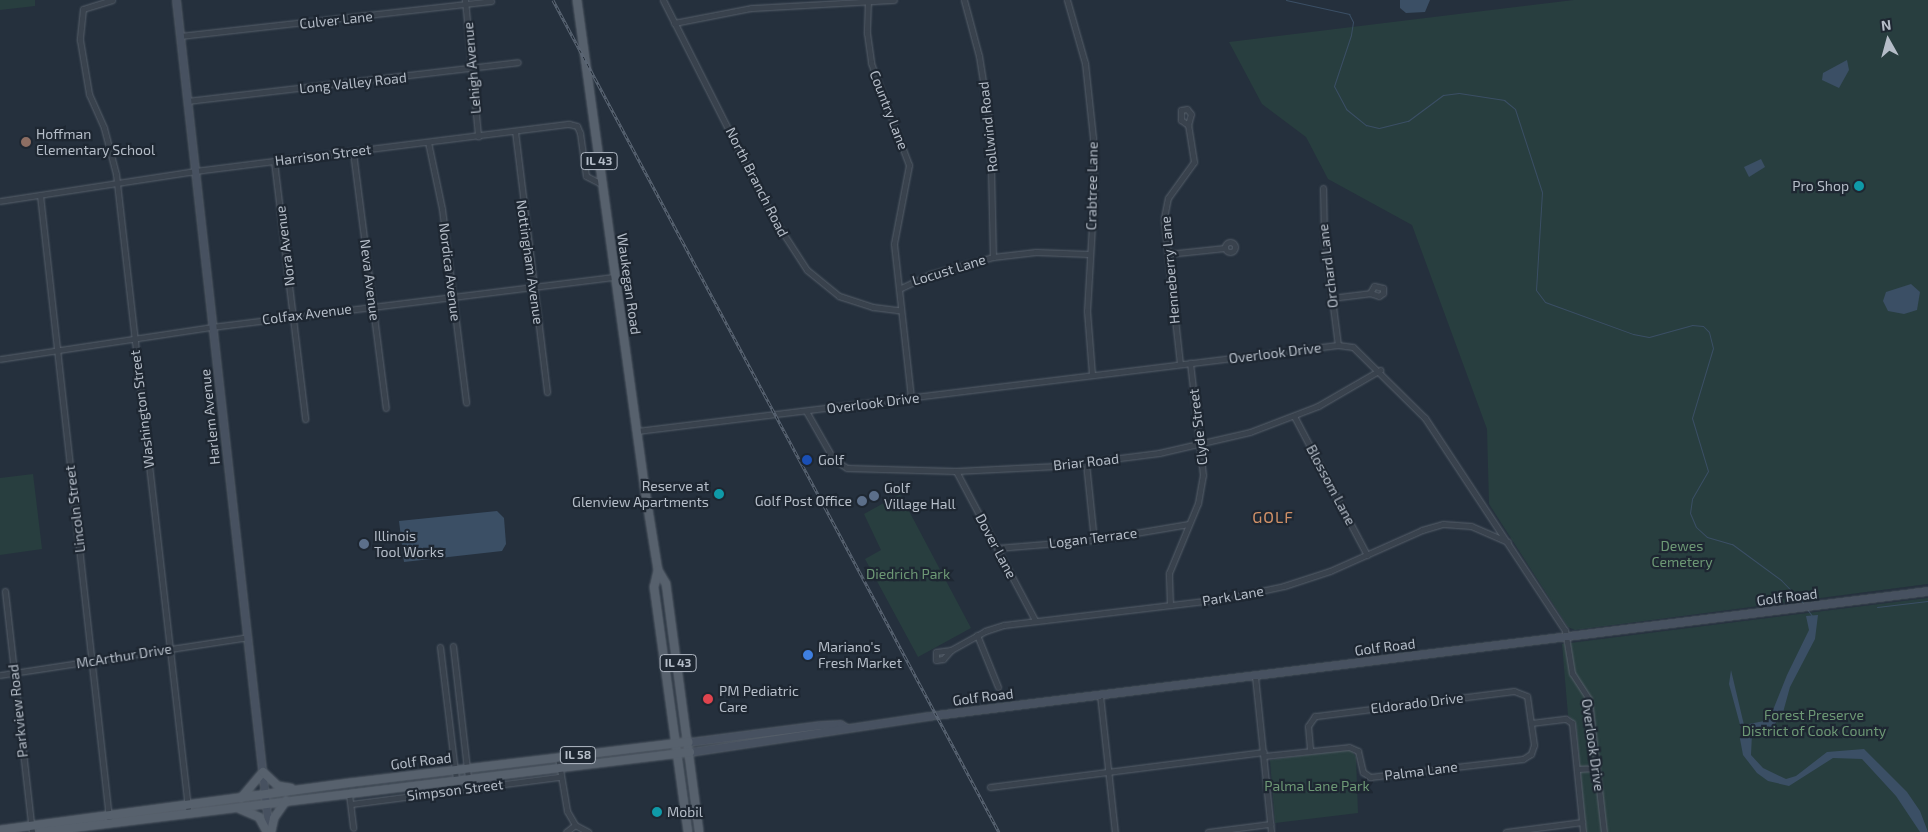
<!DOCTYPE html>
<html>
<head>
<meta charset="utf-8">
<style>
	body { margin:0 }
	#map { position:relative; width:1928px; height:832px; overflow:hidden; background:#25303d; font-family:"Exo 2",sans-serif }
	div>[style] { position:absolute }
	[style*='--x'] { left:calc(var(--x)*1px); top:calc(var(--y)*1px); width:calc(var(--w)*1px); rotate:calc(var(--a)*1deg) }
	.green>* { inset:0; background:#283e3f }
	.water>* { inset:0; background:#3b4f65 }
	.stream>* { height:1px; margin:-0.5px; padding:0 0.5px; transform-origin:0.5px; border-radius:0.5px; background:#3b4f65 }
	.roads { filter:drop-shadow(0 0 1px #57606b) drop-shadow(0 0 1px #57606b) }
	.minor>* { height:5px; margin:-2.5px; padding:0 2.5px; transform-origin:2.5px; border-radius:2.5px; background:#39424d }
	.minor>.ring { margin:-2.5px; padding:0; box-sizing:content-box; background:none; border:5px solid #39424d; border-radius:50% }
	.secondary>* { height:7px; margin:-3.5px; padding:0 3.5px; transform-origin:3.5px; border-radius:3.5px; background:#475160 }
	.primary>* { height:8px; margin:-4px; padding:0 4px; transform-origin:4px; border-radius:4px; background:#57616d }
	.rail>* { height:3px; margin-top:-1.5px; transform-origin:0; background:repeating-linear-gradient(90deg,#1e2732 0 4px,#5b6674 0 8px); box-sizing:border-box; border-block:1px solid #5b6674 }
	.dots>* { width:14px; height:14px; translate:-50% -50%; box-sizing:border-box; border:2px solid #1e2732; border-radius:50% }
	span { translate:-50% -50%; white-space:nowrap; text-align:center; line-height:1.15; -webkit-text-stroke:4.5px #1e2732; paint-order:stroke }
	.shield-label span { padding:1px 4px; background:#1e2732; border:1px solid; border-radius:4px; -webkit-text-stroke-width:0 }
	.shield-label { font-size:12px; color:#b5bdc8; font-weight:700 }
	.street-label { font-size:14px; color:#b5bdc8 }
	.poi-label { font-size:14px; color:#b5bdc8 }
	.left { translate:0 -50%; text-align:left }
	.right { translate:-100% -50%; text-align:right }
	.park-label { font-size:14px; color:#6d9875 }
	.quarter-label { font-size:16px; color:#d09067; letter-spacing:1px }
	.north { position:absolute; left:1863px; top:15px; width:50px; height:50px; -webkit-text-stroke:4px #1e2732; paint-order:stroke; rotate:353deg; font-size:14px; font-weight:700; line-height:20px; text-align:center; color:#b5bdc8 }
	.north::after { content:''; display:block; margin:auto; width:18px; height:22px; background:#b5bdc8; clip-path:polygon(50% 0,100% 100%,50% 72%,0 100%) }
</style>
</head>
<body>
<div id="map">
	<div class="green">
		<i style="clip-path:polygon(0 0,35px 0,35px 6px,0 10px)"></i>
		<i style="clip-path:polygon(1574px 0,1928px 0,1928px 584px,1575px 630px,1568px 627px,1489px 504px,1487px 429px,1412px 225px,1328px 179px,1306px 137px,1262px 104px,1229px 42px)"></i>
		<i style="clip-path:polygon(33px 474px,42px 549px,0 555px,0 478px)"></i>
		<i style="clip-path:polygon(900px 494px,971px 628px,918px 657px,865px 559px,881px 550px,864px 514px)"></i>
		<i style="clip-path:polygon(1928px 598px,1928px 832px,1586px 832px,1576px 723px,1568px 715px,1562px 644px)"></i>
		<i style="clip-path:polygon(1343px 750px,1351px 750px,1356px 757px,1358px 813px,1275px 823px,1270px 760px)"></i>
	</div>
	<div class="water">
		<i style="clip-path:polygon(1400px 0,1430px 0,1425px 12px,1406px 13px,1400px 8px)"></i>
		<i style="clip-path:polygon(1847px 60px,1849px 70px,1839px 88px,1822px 80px,1823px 73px)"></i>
		<i style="clip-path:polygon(1761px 159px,1765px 167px,1749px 177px,1744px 167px)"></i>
		<i style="clip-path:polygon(1911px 284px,1920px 292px,1917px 310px,1904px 314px,1888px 311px,1883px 301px,1886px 292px)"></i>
		<i style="clip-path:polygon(497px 511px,504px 518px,506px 544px,502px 551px,404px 562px,399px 521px)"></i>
		<i style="clip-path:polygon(1818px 615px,1815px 639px,1790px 687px,1782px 716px,1769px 730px,1752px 734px,1751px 755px,1763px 768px,1786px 779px,1796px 776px,1827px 752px,1864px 749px,1907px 792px,1920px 811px,1928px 832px,1920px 832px,1896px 796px,1862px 759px,1833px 758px,1789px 786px,1768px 781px,1757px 773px,1743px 755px,1740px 739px,1742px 732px,1729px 684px,1731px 670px,1744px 725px,1769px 720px,1787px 675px,1809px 630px,1806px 616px)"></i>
	</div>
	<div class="stream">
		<i style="--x:1286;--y:0;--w:65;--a:12.5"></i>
		<i style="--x:1349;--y:14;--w:9;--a:63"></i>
		<i style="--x:1353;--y:22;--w:13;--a:99"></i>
		<i style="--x:1351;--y:35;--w:54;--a:108.4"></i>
		<i style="--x:1334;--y:86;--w:26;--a:62"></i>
		<i style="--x:1346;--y:109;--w:26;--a:39"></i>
		<i style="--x:1366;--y:125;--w:13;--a:13"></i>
		<i style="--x:1379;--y:128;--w:30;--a:-14"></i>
		<i style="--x:1408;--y:121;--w:44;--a:-36.6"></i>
		<i style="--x:1443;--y:95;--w:16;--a:-7"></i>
		<i style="--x:1459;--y:93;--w:46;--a:8.8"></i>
		<i style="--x:1504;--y:100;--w:14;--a:39"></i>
		<i style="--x:1515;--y:109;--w:87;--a:72"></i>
		<i style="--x:1542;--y:192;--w:98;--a:93.5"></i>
		<i style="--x:1536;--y:290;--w:15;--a:53"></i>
		<i style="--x:1545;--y:302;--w:94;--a:20"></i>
		<i style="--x:1633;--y:334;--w:16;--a:11"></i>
		<i style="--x:1649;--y:337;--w:45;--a:-15.6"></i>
		<i style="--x:1692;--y:325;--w:11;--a:5"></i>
		<i style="--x:1703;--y:326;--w:8;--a:45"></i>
		<i style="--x:1709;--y:332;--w:16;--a:76"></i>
		<i style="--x:1713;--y:348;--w:73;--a:106.7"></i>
		<i style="--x:1692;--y:418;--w:55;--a:73.2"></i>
		<i style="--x:1708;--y:471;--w:32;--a:120"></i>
		<i style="--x:1692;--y:499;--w:14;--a:98"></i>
		<i style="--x:1690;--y:513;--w:15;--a:67"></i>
		<i style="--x:1696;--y:527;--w:15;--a:42"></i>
		<i style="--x:1707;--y:537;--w:26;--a:16"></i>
		<i style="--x:1732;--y:544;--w:61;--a:36.3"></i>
		<i style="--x:1781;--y:580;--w:33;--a:46"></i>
		<i style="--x:1877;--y:607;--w:51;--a:-6.7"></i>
		<i style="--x:1807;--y:609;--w:9;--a:54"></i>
	</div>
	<div class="roads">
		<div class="minor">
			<i style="--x:112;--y:0;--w:30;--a:163"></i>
			<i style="--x:83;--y:9;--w:31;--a:96"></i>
			<i style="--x:80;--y:40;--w:55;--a:80.5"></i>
			<i style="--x:89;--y:94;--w:37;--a:66"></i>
			<i style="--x:104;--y:128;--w:48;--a:75.4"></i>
			<i style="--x:116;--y:174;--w:638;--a:83.52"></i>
			<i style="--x:465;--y:0;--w:137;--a:84.5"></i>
			<i style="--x:663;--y:0;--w:242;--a:63.2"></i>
			<i style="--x:772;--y:216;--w:64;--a:57.1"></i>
			<i style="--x:807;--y:270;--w:41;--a:39.1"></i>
			<i style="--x:839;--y:296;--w:36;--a:18"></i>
			<i style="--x:873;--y:307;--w:26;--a:7"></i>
			<i style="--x:868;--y:0;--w:33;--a:92"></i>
			<i style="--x:867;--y:33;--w:30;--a:82"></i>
			<i style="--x:871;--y:63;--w:109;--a:69.6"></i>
			<i style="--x:909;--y:165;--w:80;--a:100.8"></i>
			<i style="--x:894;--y:244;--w:155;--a:83.7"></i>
			<i style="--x:964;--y:0;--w:58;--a:75"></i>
			<i style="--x:979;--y:56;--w:71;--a:81.1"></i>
			<i style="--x:990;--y:126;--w:131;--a:88.7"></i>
			<i style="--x:1067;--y:0;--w:66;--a:74.1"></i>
			<i style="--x:1085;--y:63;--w:75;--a:83.9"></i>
			<i style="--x:1093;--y:138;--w:52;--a:88.9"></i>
			<i style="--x:1094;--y:190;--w:121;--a:93.3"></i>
			<i style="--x:1087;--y:311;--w:64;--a:85.5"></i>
			<i style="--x:674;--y:23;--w:78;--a:-11"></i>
			<i style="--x:751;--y:8;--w:143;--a:-3.2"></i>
			<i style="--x:180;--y:36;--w:313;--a:-6.4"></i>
			<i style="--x:187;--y:101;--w:333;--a:-6.7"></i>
			<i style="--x:515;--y:131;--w:263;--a:83"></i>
			<i style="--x:428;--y:142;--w:68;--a:78.2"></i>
			<i style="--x:442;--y:209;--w:195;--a:82.9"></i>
			<i style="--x:353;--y:152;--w:258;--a:82.7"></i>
			<i style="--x:274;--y:161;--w:260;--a:83.1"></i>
			<i style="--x:1323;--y:188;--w:48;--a:88.8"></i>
			<i style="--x:1324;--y:236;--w:110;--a:82.7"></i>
			<i style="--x:40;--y:195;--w:627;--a:83.68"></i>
			<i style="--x:0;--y:201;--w:197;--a:-8.7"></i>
			<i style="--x:195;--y:171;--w:377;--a:-7.2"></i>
			<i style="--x:569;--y:124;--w:8;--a:14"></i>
			<i style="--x:577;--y:126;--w:8;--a:67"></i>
			<i style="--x:580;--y:133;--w:43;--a:82.1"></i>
			<i style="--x:586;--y:176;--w:18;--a:27"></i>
			<i class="ring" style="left:1225px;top:242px;width:5px;height:5px"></i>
			<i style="--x:1168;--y:254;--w:57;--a:-6"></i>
			<i style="--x:901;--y:288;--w:33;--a:-25"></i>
			<i style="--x:931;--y:274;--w:64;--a:-15.3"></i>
			<i style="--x:993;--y:257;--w:43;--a:-6.6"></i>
			<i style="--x:1036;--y:252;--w:53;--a:2.2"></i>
			<i style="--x:1331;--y:298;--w:39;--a:-7"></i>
			<i style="--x:1370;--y:293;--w:9;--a:18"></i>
			<i style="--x:1379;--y:296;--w:5;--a:-37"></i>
			<i style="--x:1383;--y:293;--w:5;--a:-90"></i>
			<i style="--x:1383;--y:288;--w:9;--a:-167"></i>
			<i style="--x:1374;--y:286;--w:8;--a:120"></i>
			<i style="--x:0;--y:359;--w:214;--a:-8.6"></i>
			<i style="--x:212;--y:327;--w:406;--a:-7.1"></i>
			<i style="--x:1180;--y:364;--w:147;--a:-96.3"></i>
			<i style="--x:1164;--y:218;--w:20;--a:-79"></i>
			<i style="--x:1168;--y:198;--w:44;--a:-54.2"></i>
			<i style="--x:1194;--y:162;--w:37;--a:-99"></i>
			<i style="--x:1188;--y:125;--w:11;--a:-75"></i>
			<i style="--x:1191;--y:114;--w:6;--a:-129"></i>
			<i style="--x:1187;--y:109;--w:6;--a:171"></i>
			<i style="--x:1181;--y:110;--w:10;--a:90"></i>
			<i style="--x:1181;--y:120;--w:9;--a:36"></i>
			<i style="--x:806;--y:411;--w:56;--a:60.3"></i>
			<i style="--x:834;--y:460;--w:15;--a:32"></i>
			<i style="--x:847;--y:468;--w:109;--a:1.6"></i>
			<i style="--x:956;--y:471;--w:101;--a:-2.8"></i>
			<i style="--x:1057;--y:466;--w:103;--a:-7.3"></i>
			<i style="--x:1159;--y:453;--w:93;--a:-13"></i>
			<i style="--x:1250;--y:432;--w:73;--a:-20.9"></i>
			<i style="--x:1318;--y:406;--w:72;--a:-30.1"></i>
			<i style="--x:1294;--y:416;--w:157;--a:62.3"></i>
			<i style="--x:637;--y:431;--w:706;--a:-6.99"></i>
			<i style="--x:1338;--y:345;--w:15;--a:8"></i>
			<i style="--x:1353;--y:347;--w:101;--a:44.6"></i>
			<i style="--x:1425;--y:418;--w:254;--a:56.6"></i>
			<i style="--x:1565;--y:630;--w:44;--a:80.8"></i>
			<i style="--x:1572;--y:673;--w:31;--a:57"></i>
			<i style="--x:1589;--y:699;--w:134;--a:83.6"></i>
			<i style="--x:1086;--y:463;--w:77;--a:84.1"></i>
			<i style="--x:956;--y:471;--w:169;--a:62.1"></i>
			<i style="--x:997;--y:548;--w:97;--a:-4.7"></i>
			<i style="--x:1094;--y:540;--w:96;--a:-9.6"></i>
			<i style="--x:5;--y:591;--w:243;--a:83.6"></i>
			<i style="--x:1170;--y:605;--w:32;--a:-92"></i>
			<i style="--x:1169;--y:573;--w:76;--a:-67.5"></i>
			<i style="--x:1198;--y:503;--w:28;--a:-80"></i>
			<i style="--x:1203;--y:475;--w:113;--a:-96.6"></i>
			<i style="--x:977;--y:635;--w:56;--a:68"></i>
			<i style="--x:453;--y:646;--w:133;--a:83.5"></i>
			<i style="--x:440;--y:647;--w:133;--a:83.1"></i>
			<i style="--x:951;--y:650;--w:15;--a:172"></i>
			<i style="--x:936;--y:652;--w:8;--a:90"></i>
			<i style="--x:936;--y:660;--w:7;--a:-8"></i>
			<i style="--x:943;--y:659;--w:12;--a:-48"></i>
			<i style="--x:951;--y:650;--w:39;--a:-29"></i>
			<i style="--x:985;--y:631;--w:20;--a:-18"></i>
			<i style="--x:1004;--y:625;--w:221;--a:-6.8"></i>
			<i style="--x:1223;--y:599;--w:62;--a:-12"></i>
			<i style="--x:1284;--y:586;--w:48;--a:-18.1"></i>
			<i style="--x:1330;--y:571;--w:101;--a:-24"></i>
			<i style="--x:1422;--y:530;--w:22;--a:-16"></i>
			<i style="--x:1443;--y:524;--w:28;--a:4"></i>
			<i style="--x:1471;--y:526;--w:40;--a:23.4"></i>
			<i style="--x:0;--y:675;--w:251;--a:-8.7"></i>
			<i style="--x:1255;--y:676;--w:157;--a:84.1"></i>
			<i style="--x:1100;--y:695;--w:138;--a:83.8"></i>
			<i style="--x:1531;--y:723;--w:35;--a:-7"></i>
			<i style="--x:1566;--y:719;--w:7;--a:34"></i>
			<i style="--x:1572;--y:723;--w:110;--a:84.2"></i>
			<i style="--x:1264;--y:756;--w:85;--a:-6"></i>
			<i style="--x:1349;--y:747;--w:10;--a:24"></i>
			<i style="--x:1358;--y:751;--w:22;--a:77"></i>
			<i style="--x:1363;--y:772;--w:9;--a:36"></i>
			<i style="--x:1370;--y:777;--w:154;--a:-6.7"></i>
			<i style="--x:1523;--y:759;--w:9;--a:-32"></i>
			<i style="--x:1531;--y:754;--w:9;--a:-72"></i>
			<i style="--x:1534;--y:745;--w:49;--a:-98.1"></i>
			<i style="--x:1527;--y:696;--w:14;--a:-159"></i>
			<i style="--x:1514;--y:691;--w:201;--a:172.8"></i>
			<i style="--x:1315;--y:716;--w:12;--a:125"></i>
			<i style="--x:1308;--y:726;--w:24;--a:85"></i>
			<i style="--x:558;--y:757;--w:55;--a:80.5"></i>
			<i style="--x:567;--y:811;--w:16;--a:60"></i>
			<i style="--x:575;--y:825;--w:15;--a:28"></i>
			<i style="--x:1577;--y:769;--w:20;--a:-3"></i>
			<i style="--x:990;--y:787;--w:276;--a:-7.3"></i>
			<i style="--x:349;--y:794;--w:34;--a:83"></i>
			<i style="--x:351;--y:804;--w:211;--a:-7.4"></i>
			<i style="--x:566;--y:832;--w:11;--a:-38"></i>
			<i style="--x:1208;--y:832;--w:63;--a:-7.4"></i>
			<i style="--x:1506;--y:832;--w:77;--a:-7.5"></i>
		</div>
		<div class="secondary">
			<i style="--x:176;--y:0;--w:837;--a:83.62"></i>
			<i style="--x:689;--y:742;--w:132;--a:-7.4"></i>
			<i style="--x:820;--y:725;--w:20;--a:-3"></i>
			<i style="--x:840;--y:724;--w:6;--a:31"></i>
			<i style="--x:690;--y:752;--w:241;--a:-8.6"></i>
			<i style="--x:928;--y:716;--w:1008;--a:-7.13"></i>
		</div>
		<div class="primary">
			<i style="--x:577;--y:0;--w:489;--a:82.1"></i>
			<i style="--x:644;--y:484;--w:87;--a:80.8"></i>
			<i style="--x:658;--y:570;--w:16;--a:60"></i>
			<i style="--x:666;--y:584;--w:250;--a:82.4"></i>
			<i style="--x:658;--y:570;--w:17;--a:103"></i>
			<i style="--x:654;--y:587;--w:247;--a:82.1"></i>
			<i style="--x:241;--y:798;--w:34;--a:-50"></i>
			<i style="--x:263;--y:772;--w:21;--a:43"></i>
			<i style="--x:278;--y:786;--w:13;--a:9"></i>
			<i style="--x:240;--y:809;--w:21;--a:23"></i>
			<i style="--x:259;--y:817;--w:17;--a:62"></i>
			<i style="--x:0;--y:830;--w:351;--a:-7.7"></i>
			<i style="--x:348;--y:783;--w:343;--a:-6.9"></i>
			<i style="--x:40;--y:832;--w:655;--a:-7.02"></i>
			<i style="--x:271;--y:832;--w:14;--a:-78"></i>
			<i style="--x:274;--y:818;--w:21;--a:-55"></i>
		</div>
	</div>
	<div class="rail">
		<i style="--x:553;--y:0;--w:944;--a:61.81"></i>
	</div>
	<div class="dots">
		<i style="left:26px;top:142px;background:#8d6e63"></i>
		<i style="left:1859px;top:186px;background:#0f9aa8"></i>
		<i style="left:807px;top:460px;background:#1a4fb4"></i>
		<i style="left:719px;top:494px;background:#0f9aa8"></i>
		<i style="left:874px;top:496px;background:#5c6f8a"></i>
		<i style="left:862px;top:501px;background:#5c6f8a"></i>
		<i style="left:364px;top:544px;background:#5c6f8a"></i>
		<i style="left:808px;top:655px;background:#3f7fe0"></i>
		<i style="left:708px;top:699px;background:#e0444e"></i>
		<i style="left:657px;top:812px;background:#0f9aa8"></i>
	</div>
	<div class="shield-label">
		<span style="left:599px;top:161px">IL 43</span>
		<span style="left:678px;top:663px">IL 43</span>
		<span style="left:578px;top:755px">IL 58</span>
	</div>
	<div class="street-label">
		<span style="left:336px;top:20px;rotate:-6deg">Culver Lane</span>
		<span style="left:472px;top:68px;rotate:-95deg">Lehigh Avenue</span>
		<span style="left:353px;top:83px;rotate:-6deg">Long Valley Road</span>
		<span style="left:889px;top:110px;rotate:69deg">Country Lane</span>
		<span style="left:988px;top:127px;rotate:-96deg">Rollwind Road</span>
		<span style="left:323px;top:155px;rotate:-7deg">Harrison Street</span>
		<span style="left:757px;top:182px;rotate:63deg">North Branch Road</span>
		<span style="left:1092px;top:186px;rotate:-89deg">Crabtree Lane</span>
		<span style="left:285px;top:246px;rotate:-97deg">Nora Avenue</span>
		<span style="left:530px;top:262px;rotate:82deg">Nottingham Avenue</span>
		<span style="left:1328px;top:266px;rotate:-97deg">Orchard Lane</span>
		<span style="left:949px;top:270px;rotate:-17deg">Locust Lane</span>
		<span style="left:1170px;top:270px;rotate:-95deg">Henneberry Lane</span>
		<span style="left:450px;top:272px;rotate:83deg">Nordica Avenue</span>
		<span style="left:370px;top:280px;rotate:83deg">Neva Avenue</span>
		<span style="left:629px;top:284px;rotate:82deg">Waukegan Road</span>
		<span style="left:307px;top:314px;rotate:-7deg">Colfax Avenue</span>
		<span style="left:1275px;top:353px;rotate:-7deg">Overlook Drive</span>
		<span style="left:873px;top:403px;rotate:-7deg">Overlook Drive</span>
		<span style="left:142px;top:409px;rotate:-97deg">Washington Street</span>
		<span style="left:210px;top:417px;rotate:-96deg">Harlem Avenue</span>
		<span style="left:1198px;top:427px;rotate:-97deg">Clyde Street</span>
		<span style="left:1086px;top:462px;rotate:-6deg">Briar Road</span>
		<span style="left:1331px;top:485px;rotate:62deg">Blossom Lane</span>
		<span style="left:75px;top:509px;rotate:-97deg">Lincoln Street</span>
		<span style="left:1093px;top:538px;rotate:-7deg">Logan Terrace</span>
		<span style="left:996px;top:546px;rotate:62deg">Dover Lane</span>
		<span style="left:1233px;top:596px;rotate:-10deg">Park Lane</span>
		<span style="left:1787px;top:597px;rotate:-7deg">Golf Road</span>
		<span style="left:1385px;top:647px;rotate:-7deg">Golf Road</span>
		<span style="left:124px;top:656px;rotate:-9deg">McArthur Drive</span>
		<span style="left:983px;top:697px;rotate:-7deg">Golf Road</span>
		<span style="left:1417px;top:703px;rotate:-7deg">Eldorado Drive</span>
		<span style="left:18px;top:711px;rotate:-96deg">Parkview Road</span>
		<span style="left:1593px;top:745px;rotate:82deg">Overlook Drive</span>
		<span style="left:421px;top:761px;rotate:-7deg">Golf Road</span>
		<span style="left:1421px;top:771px;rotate:-7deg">Palma Lane</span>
		<span style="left:455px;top:790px;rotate:-7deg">Simpson Street</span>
	</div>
	<div class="poi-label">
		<span class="left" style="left:36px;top:142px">Hoffman<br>Elementary School</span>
		<span class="right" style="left:1849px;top:186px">Pro Shop</span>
		<span class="left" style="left:818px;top:460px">Golf</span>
		<span class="right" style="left:709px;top:494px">Reserve at<br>Glenview Apartments</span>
		<span class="left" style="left:884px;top:496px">Golf<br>Village Hall</span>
		<span class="right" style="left:852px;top:501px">Golf Post Office</span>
		<span class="left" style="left:374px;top:544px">Illinois<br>Tool Works</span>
		<span class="left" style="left:818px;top:655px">Mariano's<br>Fresh Market</span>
		<span class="left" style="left:719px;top:699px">PM Pediatric<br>Care</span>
		<span class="left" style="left:667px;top:812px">Mobil</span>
	</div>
	<div class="park-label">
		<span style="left:1682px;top:554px">Dewes<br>Cemetery</span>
		<span style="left:908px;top:574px">Diedrich Park</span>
		<span style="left:1814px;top:723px">Forest Preserve<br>District of Cook County</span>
		<span style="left:1317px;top:786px">Palma Lane Park</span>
	</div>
	<div class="quarter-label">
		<span style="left:1273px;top:517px">GOLF</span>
	</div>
	<div class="north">N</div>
</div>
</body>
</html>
